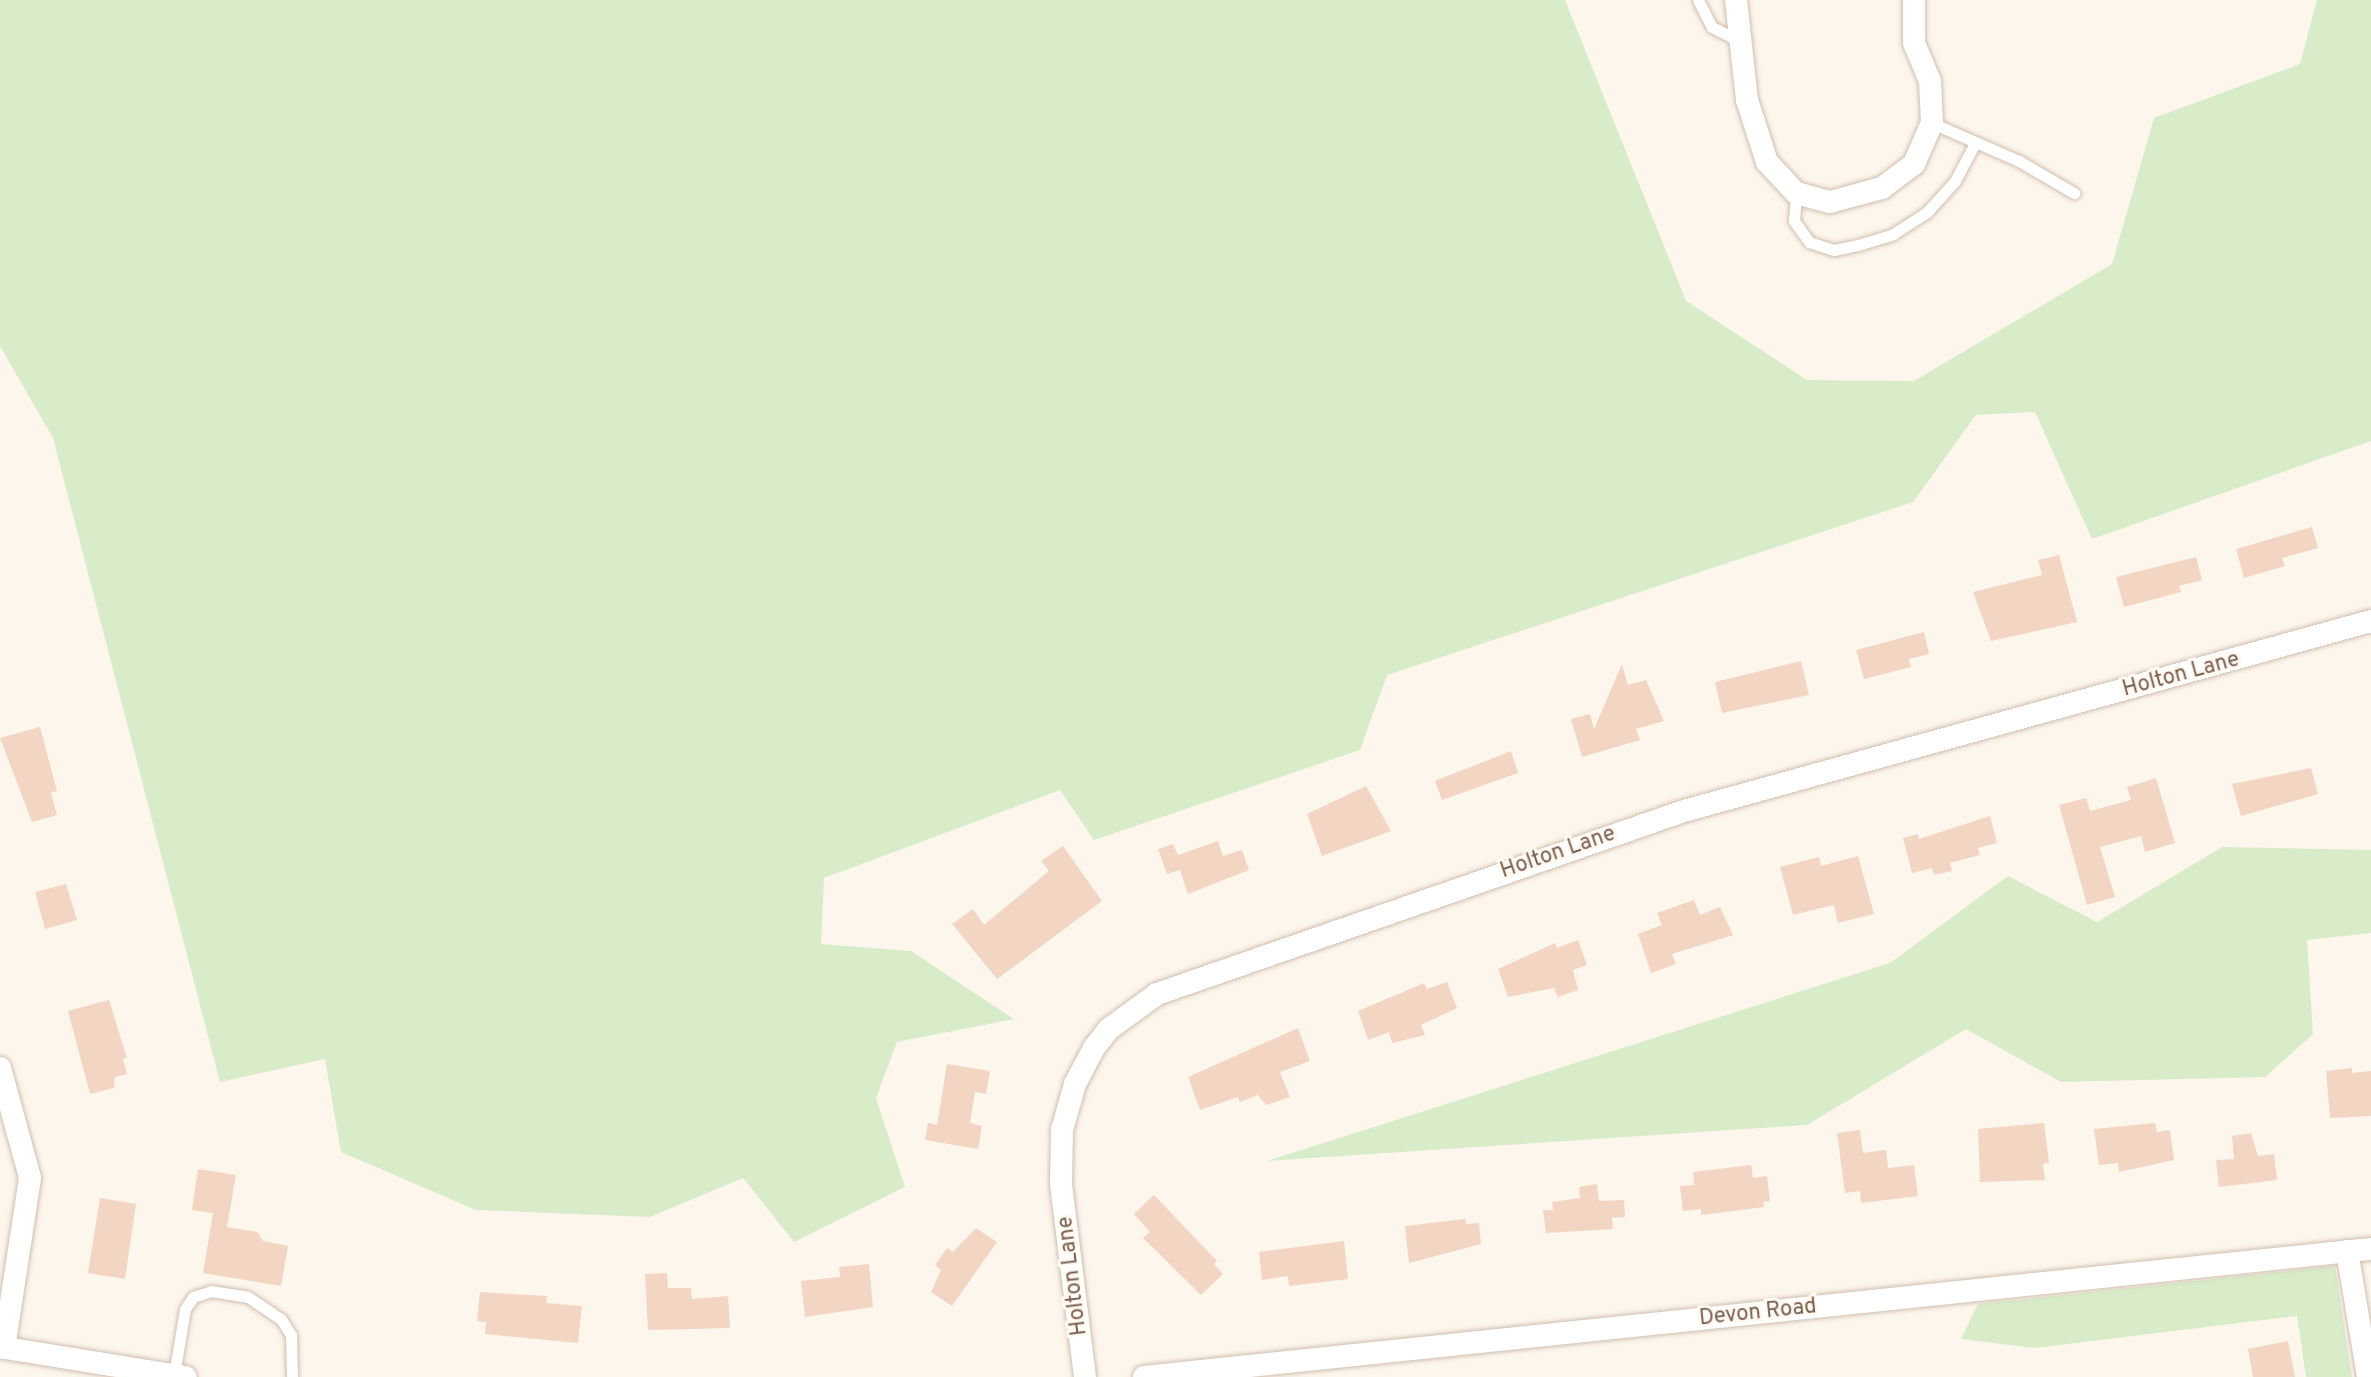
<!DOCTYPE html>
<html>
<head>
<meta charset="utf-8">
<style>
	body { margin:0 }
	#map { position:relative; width:2371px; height:1377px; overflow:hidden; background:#fdf6ec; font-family:Overpass,sans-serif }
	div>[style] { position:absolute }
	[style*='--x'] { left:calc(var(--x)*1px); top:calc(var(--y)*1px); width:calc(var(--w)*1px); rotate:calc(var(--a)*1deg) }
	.green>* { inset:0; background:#d8ecc9 }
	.building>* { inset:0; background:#f3d5c3 }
	.roads { filter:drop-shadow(0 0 2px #d1beb0) drop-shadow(0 0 2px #d1beb0) }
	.service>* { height:11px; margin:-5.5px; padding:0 5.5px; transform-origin:5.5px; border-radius:5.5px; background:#fff }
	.minor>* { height:22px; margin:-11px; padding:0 11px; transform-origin:11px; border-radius:11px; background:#fff }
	span { translate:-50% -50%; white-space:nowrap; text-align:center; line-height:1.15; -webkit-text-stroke:6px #fffaf3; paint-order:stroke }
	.street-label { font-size:22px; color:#7a5c4d }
</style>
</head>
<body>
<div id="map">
	<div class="green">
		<i style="clip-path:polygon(0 0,1565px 0,1686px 301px,1807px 380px,1914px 381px,2112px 264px,2154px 118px,2300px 64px,2317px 0,2371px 0,2371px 441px,2092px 539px,2035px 412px,1976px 415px,1913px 502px,1387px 675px,1360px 750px,1094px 840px,1060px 790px,824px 878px,821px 944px,911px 951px,1014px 1019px,897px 1042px,876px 1098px,905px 1187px,794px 1242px,743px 1178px,650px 1217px,476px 1210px,341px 1152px,325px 1059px,220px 1082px,53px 438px,0 346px)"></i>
		<i style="clip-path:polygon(2222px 847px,2371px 850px,2371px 933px,2307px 940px,2313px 1034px,2265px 1077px,2061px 1082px,1966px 1029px,1807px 1125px,1267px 1161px,1890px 963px,2008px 876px,2097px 922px)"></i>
		<i style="clip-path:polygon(2335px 1266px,2352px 1377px,2306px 1377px,2297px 1316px,2035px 1348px,1961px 1339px,1978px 1304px)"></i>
	</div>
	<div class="building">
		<i style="clip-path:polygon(2312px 527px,2318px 548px,2282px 558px,2285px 566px,2244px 578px,2236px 549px)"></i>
		<i style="clip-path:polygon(2059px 555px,2077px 622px,1991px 641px,1973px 592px,2042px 575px,2038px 560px)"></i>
		<i style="clip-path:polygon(2196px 557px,2202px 580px,2179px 586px,2181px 592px,2124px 607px,2116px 577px)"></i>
		<i style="clip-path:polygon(1924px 632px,1929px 654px,1909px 659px,1911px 667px,1864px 679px,1856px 650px)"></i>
		<i style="clip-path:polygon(1801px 661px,1809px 695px,1722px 713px,1715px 682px)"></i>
		<i style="clip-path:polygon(1622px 664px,1628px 685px,1646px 680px,1664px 721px,1636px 729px,1640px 740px,1582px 757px,1571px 719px,1590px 714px,1594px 729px)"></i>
		<i style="clip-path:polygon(40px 727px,57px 791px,51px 793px,57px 815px,32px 822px,0 738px)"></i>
		<i style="clip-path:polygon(1511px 751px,1518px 773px,1442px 800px,1435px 781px)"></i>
		<i style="clip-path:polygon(2311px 768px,2318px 794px,2241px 816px,2232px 784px)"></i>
		<i style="clip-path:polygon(2156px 778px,2175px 843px,2145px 852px,2141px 836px,2100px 847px,2115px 897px,2087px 905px,2059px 805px,2086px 798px,2090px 811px,2131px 800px,2127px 787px)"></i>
		<i style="clip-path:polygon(1366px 786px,1391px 831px,1322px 856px,1307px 814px)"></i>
		<i style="clip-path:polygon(1990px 816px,1997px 843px,1978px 848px,1980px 855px,1950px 863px,1952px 871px,1934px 875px,1932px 868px,1912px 873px,1903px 838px,1918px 834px,1919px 839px)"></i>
		<i style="clip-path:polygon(1218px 841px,1223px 856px,1242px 850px,1249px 870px,1188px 894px,1180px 870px,1167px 874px,1158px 849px,1173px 844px,1178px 855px)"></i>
		<i style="clip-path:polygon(1063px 846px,1102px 901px,997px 979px,952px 924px,973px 909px,984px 925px,1049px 871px,1041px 861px)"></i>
		<i style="clip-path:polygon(1858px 856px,1874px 914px,1838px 923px,1834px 905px,1793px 915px,1780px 867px,1819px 857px,1821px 866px)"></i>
		<i style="clip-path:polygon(66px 884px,77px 920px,45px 929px,35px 892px)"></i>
		<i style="clip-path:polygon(1694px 900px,1700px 915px,1720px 907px,1733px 935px,1672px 954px,1676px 964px,1651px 973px,1638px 934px,1662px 925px,1657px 913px)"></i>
		<i style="clip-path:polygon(1578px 940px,1587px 965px,1573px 970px,1578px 990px,1558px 997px,1554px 988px,1508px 997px,1498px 969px,1555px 943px,1557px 948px)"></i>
		<i style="clip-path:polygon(1447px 982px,1457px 1008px,1421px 1025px,1425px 1035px,1392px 1043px,1389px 1032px,1368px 1040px,1358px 1011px,1424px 983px,1427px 989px)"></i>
		<i style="clip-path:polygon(109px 1000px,127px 1058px,123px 1059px,127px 1074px,115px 1077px,114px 1088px,90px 1094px,68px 1011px)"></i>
		<i style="clip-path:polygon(1298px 1028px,1310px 1061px,1280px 1072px,1290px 1097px,1266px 1105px,1258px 1095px,1240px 1102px,1238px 1097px,1200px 1110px,1188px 1077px)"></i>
		<i style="clip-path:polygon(947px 1064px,990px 1071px,986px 1094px,975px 1092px,970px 1123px,982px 1126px,978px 1149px,925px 1140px,928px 1123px,937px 1125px)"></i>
		<i style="clip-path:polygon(2352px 1068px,2352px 1073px,2371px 1071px,2371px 1116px,2330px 1118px,2326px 1071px)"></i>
		<i style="clip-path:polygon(2044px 1123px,2049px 1163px,2043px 1164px,2045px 1180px,1980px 1182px,1978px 1129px)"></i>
		<i style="clip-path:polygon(2155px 1123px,2157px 1132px,2170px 1130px,2174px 1160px,2119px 1172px,2118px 1163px,2099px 1165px,2094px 1129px)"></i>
		<i style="clip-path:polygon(1860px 1130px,1863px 1153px,1886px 1150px,1888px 1168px,1914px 1165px,1918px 1196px,1861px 1203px,1860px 1191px,1845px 1193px,1837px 1133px)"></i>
		<i style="clip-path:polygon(2251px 1133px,2258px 1156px,2274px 1154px,2277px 1180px,2219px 1187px,2216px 1160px,2234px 1159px,2232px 1136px)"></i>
		<i style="clip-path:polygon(1751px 1165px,1753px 1178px,1767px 1176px,1770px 1201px,1763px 1202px,1764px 1207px,1701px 1215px,1701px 1209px,1683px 1211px,1680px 1186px,1694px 1185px,1693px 1172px)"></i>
		<i style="clip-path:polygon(198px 1169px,236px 1175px,227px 1227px,257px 1232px,263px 1241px,288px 1246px,281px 1286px,203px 1273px,213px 1213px,192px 1210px)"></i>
		<i style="clip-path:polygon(1597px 1184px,1599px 1201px,1624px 1200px,1625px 1217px,1612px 1218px,1613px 1229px,1546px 1233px,1543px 1210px,1553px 1210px,1552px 1202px,1580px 1198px,1579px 1187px)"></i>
		<i style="clip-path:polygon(1154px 1195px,1217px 1261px,1214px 1264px,1223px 1274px,1201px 1295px,1143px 1238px,1150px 1232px,1134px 1214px)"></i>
		<i style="clip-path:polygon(100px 1198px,136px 1204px,125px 1279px,88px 1273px)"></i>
		<i style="clip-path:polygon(1465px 1219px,1466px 1224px,1479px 1223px,1481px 1244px,1409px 1263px,1405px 1226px)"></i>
		<i style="clip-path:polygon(976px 1228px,997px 1242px,952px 1306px,931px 1292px,941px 1270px,935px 1265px,947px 1248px,953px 1252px)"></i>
		<i style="clip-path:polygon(1344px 1241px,1348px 1279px,1289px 1286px,1288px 1276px,1262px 1280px,1259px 1252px)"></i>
		<i style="clip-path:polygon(869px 1264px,873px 1307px,805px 1317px,801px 1281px,840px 1277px,839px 1267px)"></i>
		<i style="clip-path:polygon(667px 1273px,668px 1288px,691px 1288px,692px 1299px,728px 1296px,730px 1328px,648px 1330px,645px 1274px)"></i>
		<i style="clip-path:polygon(480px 1292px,547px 1296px,546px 1303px,582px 1306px,578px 1343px,485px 1334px,486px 1322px,477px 1321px)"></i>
		<i style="clip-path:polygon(2288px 1341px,2295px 1377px,2253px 1377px,2248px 1349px)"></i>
	</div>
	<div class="roads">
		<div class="service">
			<i style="--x:1698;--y:0;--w:30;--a:63"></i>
			<i style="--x:1712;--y:27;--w:31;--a:27"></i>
			<i style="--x:1932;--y:123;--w:95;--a:23.6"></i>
			<i style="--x:2019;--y:161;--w:64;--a:30.2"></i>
			<i style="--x:1796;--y:193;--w:28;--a:94"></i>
			<i style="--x:1794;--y:221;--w:26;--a:54"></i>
			<i style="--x:1809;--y:242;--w:26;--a:18"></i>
			<i style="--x:1834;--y:250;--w:25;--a:-12"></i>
			<i style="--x:1858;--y:245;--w:37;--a:-17"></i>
			<i style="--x:1893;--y:234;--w:40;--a:-32.9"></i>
			<i style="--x:1927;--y:212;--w:42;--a:-47.9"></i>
			<i style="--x:1955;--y:181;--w:43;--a:-62.2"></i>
			<i style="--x:174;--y:1375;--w:67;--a:-80.5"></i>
			<i style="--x:185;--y:1309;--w:14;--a:-56"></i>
			<i style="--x:193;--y:1297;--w:19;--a:-18"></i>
			<i style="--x:211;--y:1291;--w:37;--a:9"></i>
			<i style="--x:248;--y:1297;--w:40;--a:34"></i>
			<i style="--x:281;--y:1319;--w:19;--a:58"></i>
			<i style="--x:291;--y:1335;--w:42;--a:88.6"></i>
		</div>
		<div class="minor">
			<i style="--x:1736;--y:0;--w:101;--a:83.7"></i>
			<i style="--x:1747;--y:100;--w:65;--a:72.1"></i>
			<i style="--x:1767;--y:162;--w:42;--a:46.9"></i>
			<i style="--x:1796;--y:193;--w:35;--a:15"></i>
			<i style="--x:1830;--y:202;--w:54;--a:-15.1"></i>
			<i style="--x:1882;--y:188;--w:40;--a:-37"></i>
			<i style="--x:1914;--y:164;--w:45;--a:-66.3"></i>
			<i style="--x:1932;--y:123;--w:42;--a:-92.7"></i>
			<i style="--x:1930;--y:81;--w:41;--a:-112.8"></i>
			<i style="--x:1914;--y:43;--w:43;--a:-90"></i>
			<i style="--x:0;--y:1068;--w:114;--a:74.7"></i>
			<i style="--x:30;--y:1178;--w:172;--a:98.7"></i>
			<i style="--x:2347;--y:1251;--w:128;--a:80.5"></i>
			<i style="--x:0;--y:1347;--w:188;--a:9.2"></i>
			<i style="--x:1085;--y:1377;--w:195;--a:-97.1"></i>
			<i style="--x:1061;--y:1183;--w:53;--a:-88.9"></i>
			<i style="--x:1062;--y:1130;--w:48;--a:-74.2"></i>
			<i style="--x:1075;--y:1084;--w:41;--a:-62.2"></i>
			<i style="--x:1094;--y:1048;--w:24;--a:-52"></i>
			<i style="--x:1109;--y:1029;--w:59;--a:-36.1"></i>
			<i style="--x:1157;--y:994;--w:558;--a:-19.15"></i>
			<i style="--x:1684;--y:811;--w:713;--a:-15.46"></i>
			<i style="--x:1144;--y:1377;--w:1234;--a:-5.96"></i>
		</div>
	</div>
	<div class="street-label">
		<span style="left:2181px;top:675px;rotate:-15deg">Holton Lane</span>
		<span style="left:1558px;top:853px;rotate:-19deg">Holton Lane</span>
		<span style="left:1073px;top:1276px;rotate:-97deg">Holton Lane</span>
		<span style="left:1758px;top:1313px;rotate:-6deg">Devon Road</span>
	</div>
</div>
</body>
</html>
